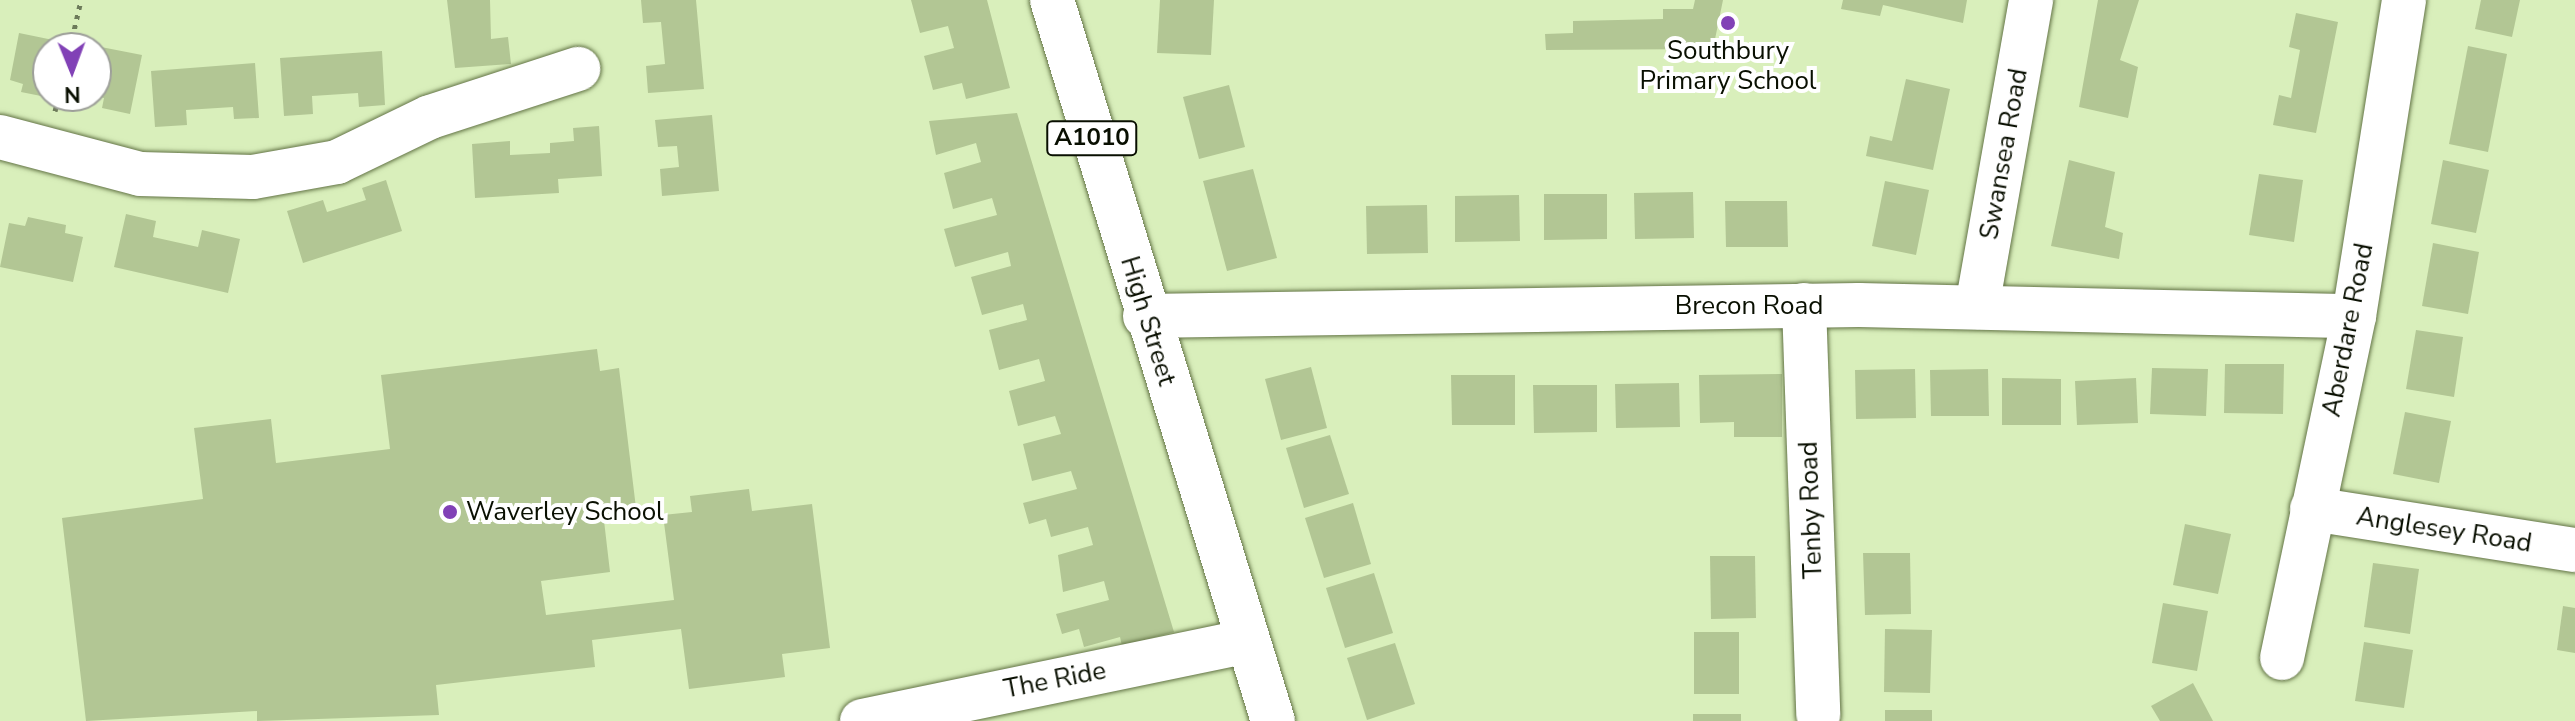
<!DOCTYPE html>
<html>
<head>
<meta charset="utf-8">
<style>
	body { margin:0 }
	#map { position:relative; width:2575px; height:721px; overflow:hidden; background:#d9efbb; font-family:"Nunito Sans",sans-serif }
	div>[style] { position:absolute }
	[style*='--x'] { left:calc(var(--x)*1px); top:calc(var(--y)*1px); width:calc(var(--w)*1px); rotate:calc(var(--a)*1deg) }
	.building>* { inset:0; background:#b2c694 }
	.path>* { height:5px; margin-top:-2.5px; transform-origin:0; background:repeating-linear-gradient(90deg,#6d7b5a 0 4px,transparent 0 10px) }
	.roads { filter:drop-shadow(0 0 2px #637446) drop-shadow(0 0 2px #637446) }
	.minor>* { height:44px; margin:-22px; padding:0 22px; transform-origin:22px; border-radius:22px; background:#fff }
	.major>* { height:44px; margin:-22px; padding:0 22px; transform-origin:22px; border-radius:22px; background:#fff }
	.dots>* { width:22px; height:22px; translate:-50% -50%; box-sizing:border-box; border:4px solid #fff; border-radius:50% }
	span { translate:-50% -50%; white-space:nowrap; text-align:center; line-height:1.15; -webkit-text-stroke:8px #fff; paint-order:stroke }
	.shield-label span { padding:2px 6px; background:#fff; border:2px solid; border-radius:6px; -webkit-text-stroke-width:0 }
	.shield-label { font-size:24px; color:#090f01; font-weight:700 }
	.poi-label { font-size:26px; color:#090f01 }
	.left { translate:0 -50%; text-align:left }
	.street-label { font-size:26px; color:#090f01 }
	.north { position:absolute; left:32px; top:32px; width:80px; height:80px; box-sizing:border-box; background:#fff; border:2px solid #9d9f99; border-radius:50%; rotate:179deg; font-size:22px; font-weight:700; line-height:32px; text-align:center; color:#090f01 }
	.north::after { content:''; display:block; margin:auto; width:28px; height:36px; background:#8141b6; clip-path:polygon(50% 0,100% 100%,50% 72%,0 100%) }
</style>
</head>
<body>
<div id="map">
	<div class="building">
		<i style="clip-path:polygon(447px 0,490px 0,491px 39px,508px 37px,511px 64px,455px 68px)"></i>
		<i style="clip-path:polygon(641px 0,696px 0,704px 89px,648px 93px,646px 66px,665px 64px,661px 22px,643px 23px)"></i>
		<i style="clip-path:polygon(911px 0,987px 0,1010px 88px,966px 99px,962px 83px,933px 90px,924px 56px,954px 48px,948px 26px,920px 33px)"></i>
		<i style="clip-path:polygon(1160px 0,1214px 0,1211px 55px,1157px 53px)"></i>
		<i style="clip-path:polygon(1695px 0,1723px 0,1713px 49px,1546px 50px,1545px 34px,1573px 33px,1573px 21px,1663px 19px,1663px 9px,1693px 9px)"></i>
		<i style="clip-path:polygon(1843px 0,1967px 0,1963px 23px,1883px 5px,1880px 16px,1841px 9px)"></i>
		<i style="clip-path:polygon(2098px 0,2139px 0,2120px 60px,2138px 67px,2128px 118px,2079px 107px)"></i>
		<i style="clip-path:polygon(2481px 0,2520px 0,2512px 37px,2475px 29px)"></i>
		<i style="clip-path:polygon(2296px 13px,2338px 22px,2316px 133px,2273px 125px,2279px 95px,2291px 98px,2300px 50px,2289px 47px)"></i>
		<i style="clip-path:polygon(19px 33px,58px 41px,48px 48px,46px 97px,21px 92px,23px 84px,10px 80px)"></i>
		<i style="clip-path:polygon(2468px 46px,2507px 54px,2488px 152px,2449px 144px)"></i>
		<i style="clip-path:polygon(101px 47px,142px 55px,130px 114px,102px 108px,104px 98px,96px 96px)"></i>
		<i style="clip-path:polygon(382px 51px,385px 105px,359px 107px,358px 93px,312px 96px,313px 114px,284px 116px,280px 58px)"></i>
		<i style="clip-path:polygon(255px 63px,259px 118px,234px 119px,233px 107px,186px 110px,187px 125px,155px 127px,151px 71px)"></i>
		<i style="clip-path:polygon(1906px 79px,1950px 89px,1933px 170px,1866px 156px,1870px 136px,1892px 141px)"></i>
		<i style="clip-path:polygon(1229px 85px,1245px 147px,1199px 159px,1183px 97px)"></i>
		<i style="clip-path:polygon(1017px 113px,1174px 632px,1122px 646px,1120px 637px,1084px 647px,1079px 629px,1062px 634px,1056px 614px,1109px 600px,1104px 581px,1063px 592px,1058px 555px,1093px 545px,1088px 527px,1051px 537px,1046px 519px,1029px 524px,1023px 503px,1077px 489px,1071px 471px,1032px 481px,1023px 444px,1061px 434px,1055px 416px,1018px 426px,1009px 391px,1045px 381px,1039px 359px,999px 370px,989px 330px,1027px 320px,1023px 304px,982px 315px,971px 277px,1011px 266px,1008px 252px,955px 267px,944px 229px,997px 215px,992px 198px,953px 209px,944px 173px,981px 162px,976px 143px,936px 155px,929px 121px)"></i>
		<i style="clip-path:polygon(712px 115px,719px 191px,662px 196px,660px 169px,679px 167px,677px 146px,658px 147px,655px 120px)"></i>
		<i style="clip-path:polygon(599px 126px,602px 176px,558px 179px,559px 193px,475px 198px,472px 144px,510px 141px,510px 155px,550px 153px,550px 143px,574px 141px,573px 128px)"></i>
		<i style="clip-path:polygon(2069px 160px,2115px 172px,2105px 227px,2123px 233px,2119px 259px,2051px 246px)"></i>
		<i style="clip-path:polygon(2443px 160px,2489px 170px,2476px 233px,2431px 224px)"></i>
		<i style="clip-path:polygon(1253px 169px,1277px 258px,1227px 271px,1203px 181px)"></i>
		<i style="clip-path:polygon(2259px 174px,2303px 180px,2294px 242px,2249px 235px)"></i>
		<i style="clip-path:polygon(386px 180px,402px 231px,303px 263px,287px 211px,323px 200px,327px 212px,366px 200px,362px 188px)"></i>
		<i style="clip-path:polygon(1885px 181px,1929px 190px,1916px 255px,1872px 246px)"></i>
		<i style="clip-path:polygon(1693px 192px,1694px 238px,1635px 239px,1634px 193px)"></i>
		<i style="clip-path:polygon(1544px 194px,1607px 194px,1607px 239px,1544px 240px)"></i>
		<i style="clip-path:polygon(1519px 195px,1520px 241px,1455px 242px,1455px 196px)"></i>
		<i style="clip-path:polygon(1725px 201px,1787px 201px,1788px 247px,1726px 247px)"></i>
		<i style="clip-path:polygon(1427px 205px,1428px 253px,1367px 254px,1366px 206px)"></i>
		<i style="clip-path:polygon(126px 214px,156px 221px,153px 237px,198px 247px,202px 230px,240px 239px,228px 293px,114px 267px)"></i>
		<i style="clip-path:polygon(28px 217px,66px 225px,65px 233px,83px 237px,73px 282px,0 267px,9px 223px,25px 226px)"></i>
		<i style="clip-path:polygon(2433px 243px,2479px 252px,2468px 314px,2422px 306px)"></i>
		<i style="clip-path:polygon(2416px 330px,2463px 337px,2454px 397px,2406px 389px)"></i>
		<i style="clip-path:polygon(597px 349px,600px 371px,619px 368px,636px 508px,603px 512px,610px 572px,541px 581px,546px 615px,674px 600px,663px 515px,692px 512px,690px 496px,749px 489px,752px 511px,812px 504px,830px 648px,782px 654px,785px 677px,689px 689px,681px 629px,592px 640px,595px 667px,436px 685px,439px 715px,257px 721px,257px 711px,86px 721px,62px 518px,203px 499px,194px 428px,271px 419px,276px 463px,390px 449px,381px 375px)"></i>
		<i style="clip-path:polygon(2225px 364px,2284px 364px,2283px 414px,2224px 413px)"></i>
		<i style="clip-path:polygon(1311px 367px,1327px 428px,1281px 440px,1265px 379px)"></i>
		<i style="clip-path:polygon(2152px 368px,2208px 369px,2206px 416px,2150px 414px)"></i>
		<i style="clip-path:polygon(1915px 369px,1916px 418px,1856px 419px,1855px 370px)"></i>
		<i style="clip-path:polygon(1988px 369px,1989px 416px,1931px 416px,1930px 370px)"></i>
		<i style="clip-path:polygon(1782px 374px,1782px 437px,1734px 437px,1734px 422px,1700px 423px,1699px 375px)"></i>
		<i style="clip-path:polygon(1451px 375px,1515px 375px,1515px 425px,1452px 425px)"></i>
		<i style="clip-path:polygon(2002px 378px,2061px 379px,2061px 425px,2002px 425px)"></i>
		<i style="clip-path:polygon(2136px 378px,2138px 423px,2077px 425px,2075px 381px)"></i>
		<i style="clip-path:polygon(1679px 383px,1680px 427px,1616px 428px,1615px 384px)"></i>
		<i style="clip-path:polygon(1533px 385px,1597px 385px,1597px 432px,1534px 433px)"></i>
		<i style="clip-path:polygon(2405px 412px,2451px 421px,2439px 483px,2393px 474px)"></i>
		<i style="clip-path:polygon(1330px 435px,1349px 494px,1304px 508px,1286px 448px)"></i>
		<i style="clip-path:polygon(1353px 503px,1371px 564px,1324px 578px,1305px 518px)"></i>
		<i style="clip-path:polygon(2185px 524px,2231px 534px,2218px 594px,2173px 585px)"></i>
		<i style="clip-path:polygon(1863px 553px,1910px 553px,1911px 614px,1865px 615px)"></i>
		<i style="clip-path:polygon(1710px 556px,1755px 556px,1756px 618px,1711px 619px)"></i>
		<i style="clip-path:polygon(2373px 563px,2419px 569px,2410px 634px,2364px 627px)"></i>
		<i style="clip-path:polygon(1374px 573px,1393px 633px,1345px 648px,1326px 588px)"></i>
		<i style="clip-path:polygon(2163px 603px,2208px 611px,2197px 671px,2152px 663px)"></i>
		<i style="clip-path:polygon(2563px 606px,2575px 608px,2575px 653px,2557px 650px)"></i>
		<i style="clip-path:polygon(1885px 629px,1932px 630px,1930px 693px,1884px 692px)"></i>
		<i style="clip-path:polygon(1694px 632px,1739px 632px,1739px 694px,1694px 694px)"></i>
		<i style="clip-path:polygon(2364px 642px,2413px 650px,2404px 708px,2355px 701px)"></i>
		<i style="clip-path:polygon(1395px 643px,1415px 704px,1367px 720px,1347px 658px)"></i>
		<i style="clip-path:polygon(2193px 683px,2213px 721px,2160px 721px,2151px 706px)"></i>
		<i style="clip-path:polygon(1885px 710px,1932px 710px,1932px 721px,1885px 721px)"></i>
		<i style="clip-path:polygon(1693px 714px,1741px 714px,1741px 721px,1693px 721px)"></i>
	</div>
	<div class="path">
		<i style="--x:70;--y:48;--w:49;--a:-77.1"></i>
		<i style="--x:55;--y:111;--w:16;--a:-75"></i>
	</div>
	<div class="roads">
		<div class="minor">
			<i style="--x:0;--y:137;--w:145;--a:14.8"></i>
			<i style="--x:140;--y:174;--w:113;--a:1.5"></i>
			<i style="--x:253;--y:177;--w:85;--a:-10.1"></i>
			<i style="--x:337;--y:162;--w:103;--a:-25.8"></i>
			<i style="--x:430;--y:117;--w:156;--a:-18"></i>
			<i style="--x:1804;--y:305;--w:410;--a:88"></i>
			<i style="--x:1977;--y:307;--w:312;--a:-80"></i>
			<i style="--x:1145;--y:316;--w:714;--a:-0.88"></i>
			<i style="--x:1859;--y:305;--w:495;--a:1.3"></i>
			<i style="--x:2312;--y:509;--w:266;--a:8.9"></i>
			<i style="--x:2282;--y:658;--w:349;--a:-78.1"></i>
			<i style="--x:2354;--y:316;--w:320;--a:-81"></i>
			<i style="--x:862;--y:721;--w:394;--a:-11.7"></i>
		</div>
		<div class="major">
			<i style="--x:1052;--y:0;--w:754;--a:72.96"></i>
		</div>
	</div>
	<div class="dots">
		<i style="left:1728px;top:23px;background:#8141b6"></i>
		<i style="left:450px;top:512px;background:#8141b6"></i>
	</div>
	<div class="shield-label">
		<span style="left:1092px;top:138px">A1010</span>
	</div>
	<div class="poi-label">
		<span style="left:1728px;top:66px">Southbury<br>Primary School</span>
		<span class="left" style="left:466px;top:512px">Waverley School</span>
	</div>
	<div class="street-label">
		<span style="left:2004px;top:154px;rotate:-80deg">Swansea Road</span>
		<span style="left:1749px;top:306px">Brecon Road</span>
		<span style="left:1148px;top:321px;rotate:73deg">High Street</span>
		<span style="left:2348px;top:330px;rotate:-79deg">Aberdare Road</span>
		<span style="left:1811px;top:510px;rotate:-92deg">Tenby Road</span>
		<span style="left:2444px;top:530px;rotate:9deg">Anglesey Road</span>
		<span style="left:1055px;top:680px;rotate:-11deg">The Ride</span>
	</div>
	<div class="north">N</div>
</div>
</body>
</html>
